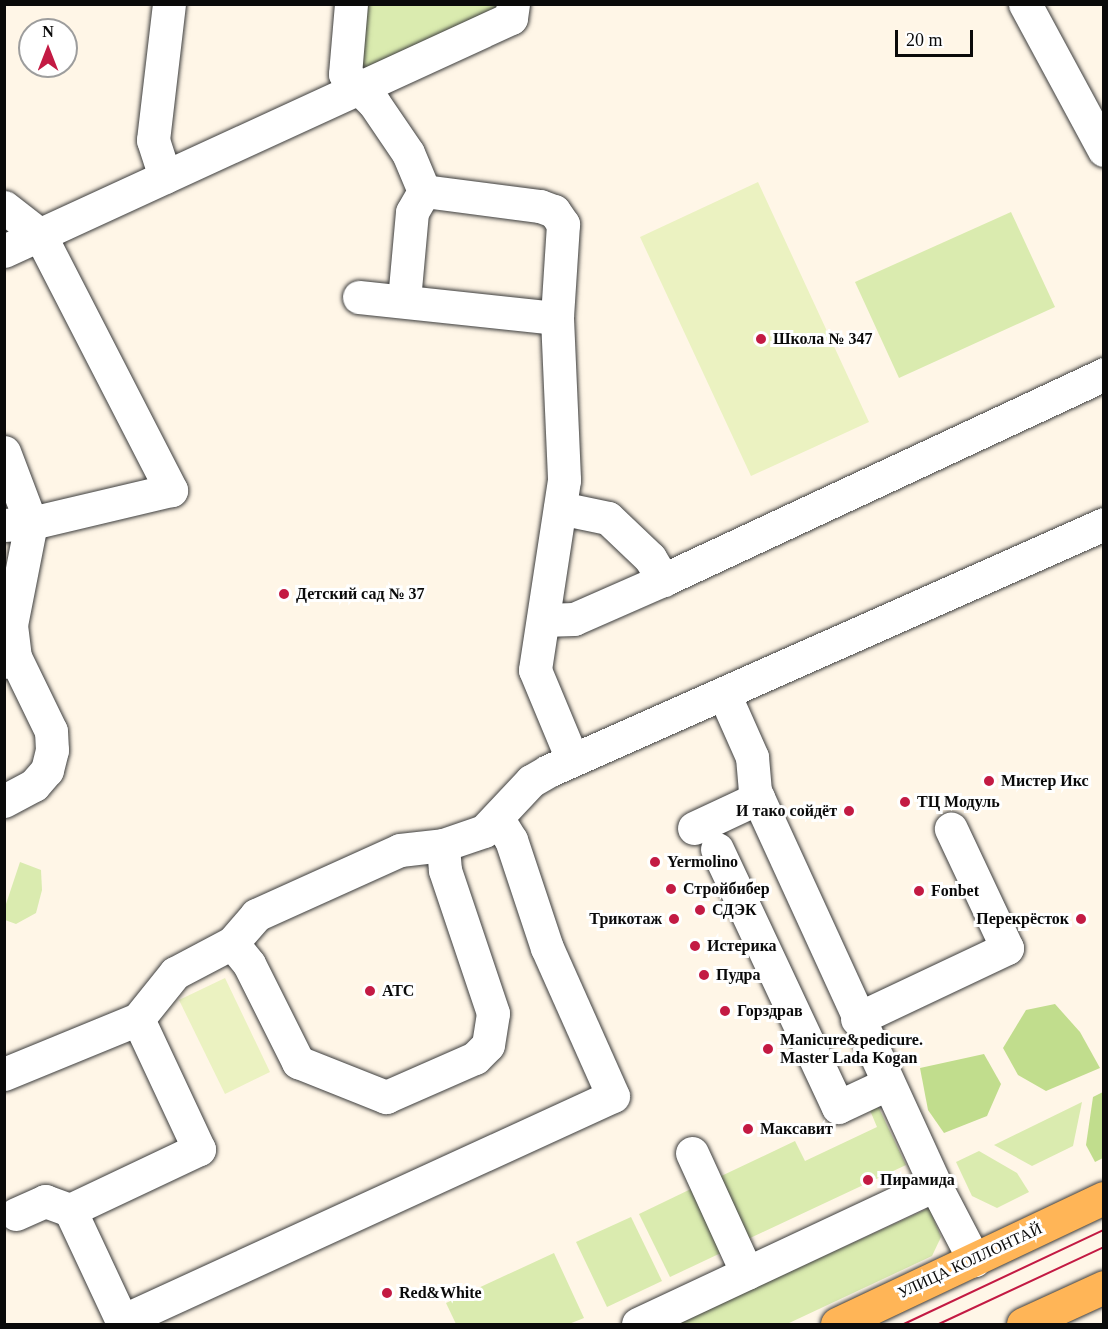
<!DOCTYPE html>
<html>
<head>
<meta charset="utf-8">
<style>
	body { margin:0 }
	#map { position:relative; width:1108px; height:1329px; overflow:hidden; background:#fff6e7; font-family:"Times New Roman",serif }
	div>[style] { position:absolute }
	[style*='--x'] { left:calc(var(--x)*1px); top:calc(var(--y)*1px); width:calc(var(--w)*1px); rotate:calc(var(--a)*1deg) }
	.green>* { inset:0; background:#daebaf }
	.forest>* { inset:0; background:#c1dd8d }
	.pitch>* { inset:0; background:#ebf2c1 }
	.roads { filter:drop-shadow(0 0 2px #3d3d3d) drop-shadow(0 0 2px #3d3d3d) }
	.minor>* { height:33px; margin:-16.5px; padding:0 16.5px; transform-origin:16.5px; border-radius:16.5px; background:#fff }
	.major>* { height:33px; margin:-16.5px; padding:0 16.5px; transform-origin:16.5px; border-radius:16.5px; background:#ffb557 }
	.tram>* { height:1.5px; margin:-0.75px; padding:0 0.75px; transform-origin:0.75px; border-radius:0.75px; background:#c31a43 }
	.dots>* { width:16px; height:16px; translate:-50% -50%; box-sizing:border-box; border:3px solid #fff; border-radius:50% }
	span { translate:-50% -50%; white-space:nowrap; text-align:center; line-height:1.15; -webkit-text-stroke:6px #fff; paint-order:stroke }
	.poi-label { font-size:16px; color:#0a0a0a; font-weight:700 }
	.left { translate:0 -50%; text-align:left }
	.right { translate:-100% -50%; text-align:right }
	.street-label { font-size:16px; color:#0a0a0a }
	.frame { position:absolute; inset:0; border:6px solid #0a0a0a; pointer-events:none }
	.north { position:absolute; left:18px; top:18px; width:60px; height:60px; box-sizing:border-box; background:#fff; border:2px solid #9d9d9d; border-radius:50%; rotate:0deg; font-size:16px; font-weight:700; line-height:24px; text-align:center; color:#0a0a0a }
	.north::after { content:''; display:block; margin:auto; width:21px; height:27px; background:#c31a43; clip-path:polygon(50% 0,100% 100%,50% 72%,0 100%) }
	.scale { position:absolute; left:895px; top:30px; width:78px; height:27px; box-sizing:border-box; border:3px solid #0a0a0a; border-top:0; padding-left:8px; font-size:18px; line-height:21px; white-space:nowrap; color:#0a0a0a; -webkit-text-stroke:4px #fff; paint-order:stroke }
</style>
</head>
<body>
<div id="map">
	<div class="green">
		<i style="clip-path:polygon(361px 5px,500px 5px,374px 68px,363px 67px,356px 57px)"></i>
		<i style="clip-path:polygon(1011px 212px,1055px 307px,899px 378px,855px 282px)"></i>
		<i style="clip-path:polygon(20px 862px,41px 870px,42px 890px,36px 913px,16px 924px,5px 920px,5px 907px)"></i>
		<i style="clip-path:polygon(1082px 1102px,1073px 1146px,1032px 1166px,994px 1145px)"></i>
		<i style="clip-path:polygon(877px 1104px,906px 1165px,746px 1240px,717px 1178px,795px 1141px,805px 1161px,877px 1127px,869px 1108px)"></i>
		<i style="clip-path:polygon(979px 1151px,1017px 1173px,1029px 1192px,997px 1208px,972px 1196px,956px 1162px)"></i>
		<i style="clip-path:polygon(693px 1188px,723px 1252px,670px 1277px,639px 1214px)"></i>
		<i style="clip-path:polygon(929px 1208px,941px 1237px,932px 1256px,787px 1324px,676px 1324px)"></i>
		<i style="clip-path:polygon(631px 1217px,662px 1281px,607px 1307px,576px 1242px)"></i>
		<i style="clip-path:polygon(554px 1253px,584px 1318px,569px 1324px,456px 1324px,446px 1303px)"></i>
	</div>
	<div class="forest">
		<i style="clip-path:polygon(1055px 1004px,1080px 1032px,1100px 1068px,1046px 1091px,1018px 1075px,1003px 1048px,1026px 1010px)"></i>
		<i style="clip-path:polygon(984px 1054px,1001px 1084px,987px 1116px,944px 1133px,928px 1110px,920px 1068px)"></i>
		<i style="clip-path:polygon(1103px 1092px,1103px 1158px,1095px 1162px,1086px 1145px,1093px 1097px)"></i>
	</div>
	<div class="pitch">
		<i style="clip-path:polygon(758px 182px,869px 422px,751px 476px,640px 237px)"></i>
		<i style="clip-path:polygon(225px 978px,270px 1072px,225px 1094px,179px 1000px)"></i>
	</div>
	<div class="roads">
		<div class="minor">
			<i style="--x:351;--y:4;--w:70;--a:94.9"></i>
			<i style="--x:345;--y:74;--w:41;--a:45"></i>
			<i style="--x:374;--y:103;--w:60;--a:55.8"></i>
			<i style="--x:408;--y:153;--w:41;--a:67.2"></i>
			<i style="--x:424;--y:191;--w:117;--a:7.4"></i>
			<i style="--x:540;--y:206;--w:15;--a:20"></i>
			<i style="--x:554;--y:211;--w:16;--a:55"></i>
			<i style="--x:563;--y:224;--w:94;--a:93.7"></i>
			<i style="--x:557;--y:318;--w:162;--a:87.5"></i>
			<i style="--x:564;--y:480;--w:192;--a:98.7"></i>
			<i style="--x:535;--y:670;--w:96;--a:67.4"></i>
			<i style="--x:1025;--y:4;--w:166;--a:61.6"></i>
			<i style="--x:165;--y:177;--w:39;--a:-108"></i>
			<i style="--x:153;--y:140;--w:137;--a:-83.3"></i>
			<i style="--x:4;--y:207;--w:46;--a:37.9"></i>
			<i style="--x:40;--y:235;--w:287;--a:62.8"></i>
			<i style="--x:171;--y:490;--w:144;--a:166.7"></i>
			<i style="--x:31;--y:523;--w:76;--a:-110.8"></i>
			<i style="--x:4;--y:251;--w:558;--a:-24.68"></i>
			<i style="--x:511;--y:18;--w:14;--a:-82"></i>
			<i style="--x:359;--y:297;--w:199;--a:6.1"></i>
			<i style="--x:404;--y:300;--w:88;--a:-84.8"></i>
			<i style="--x:412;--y:212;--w:24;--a:-60"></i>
			<i style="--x:560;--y:508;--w:49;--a:11.8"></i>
			<i style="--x:608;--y:518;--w:58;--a:43.6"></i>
			<i style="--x:650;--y:558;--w:26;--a:59"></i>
			<i style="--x:4;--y:525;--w:27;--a:-4"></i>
			<i style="--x:31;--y:523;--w:104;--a:101.1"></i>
			<i style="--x:11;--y:625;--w:32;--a:83"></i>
			<i style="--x:543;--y:620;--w:31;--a:-2"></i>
			<i style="--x:574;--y:619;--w:97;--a:-23.7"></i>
			<i style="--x:663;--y:580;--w:487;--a:-25"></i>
			<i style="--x:4;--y:662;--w:12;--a:-24"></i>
			<i style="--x:15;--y:657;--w:82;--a:64.1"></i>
			<i style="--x:51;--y:731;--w:19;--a:87"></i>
			<i style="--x:52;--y:750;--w:21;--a:104"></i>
			<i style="--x:47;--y:770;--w:20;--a:131"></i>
			<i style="--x:34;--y:785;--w:34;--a:152"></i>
			<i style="--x:725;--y:696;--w:67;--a:66.1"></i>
			<i style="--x:752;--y:757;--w:34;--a:85"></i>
			<i style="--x:755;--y:791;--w:433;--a:65.4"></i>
			<i style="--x:694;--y:828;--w:71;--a:-25.1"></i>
			<i style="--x:717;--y:849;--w:285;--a:64.9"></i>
			<i style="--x:838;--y:1107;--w:54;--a:-25.1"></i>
			<i style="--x:232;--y:943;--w:27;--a:51"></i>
			<i style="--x:249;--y:964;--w:110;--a:63.4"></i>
			<i style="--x:298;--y:1062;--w:95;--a:21.7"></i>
			<i style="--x:386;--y:1097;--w:97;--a:-23.7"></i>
			<i style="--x:475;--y:1058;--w:18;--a:-45"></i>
			<i style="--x:488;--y:1045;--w:32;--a:-81"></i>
			<i style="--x:493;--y:1013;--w:151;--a:-108.6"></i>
			<i style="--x:445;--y:870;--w:25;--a:-95"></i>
			<i style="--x:138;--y:1019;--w:144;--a:64.9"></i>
			<i style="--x:199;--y:1149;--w:143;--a:154.7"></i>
			<i style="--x:70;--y:1210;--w:123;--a:64.9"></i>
			<i style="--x:122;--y:1321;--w:540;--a:-24.62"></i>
			<i style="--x:613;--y:1096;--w:162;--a:-114"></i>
			<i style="--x:547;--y:948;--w:114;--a:-108.4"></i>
			<i style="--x:511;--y:840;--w:25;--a:-122"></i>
			<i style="--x:857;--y:1019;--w:166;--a:-25.3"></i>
			<i style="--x:1007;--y:948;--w:132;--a:-115.2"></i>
			<i style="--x:4;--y:1074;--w:145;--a:-22.3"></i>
			<i style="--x:138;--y:1019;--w:59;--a:-51.2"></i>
			<i style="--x:175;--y:973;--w:64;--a:-27.8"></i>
			<i style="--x:232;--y:943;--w:37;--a:-49"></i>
			<i style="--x:256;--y:915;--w:158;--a:-24.3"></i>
			<i style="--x:400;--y:850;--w:43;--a:-6.6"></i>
			<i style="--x:443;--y:845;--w:43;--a:-18.9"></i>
			<i style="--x:484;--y:831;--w:69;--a:-46.8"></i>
			<i style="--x:531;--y:781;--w:20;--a:-30"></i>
			<i style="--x:548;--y:771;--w:608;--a:-23.95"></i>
			<i style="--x:692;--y:1153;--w:132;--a:65.4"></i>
			<i style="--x:16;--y:1214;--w:32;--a:-24"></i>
			<i style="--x:45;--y:1201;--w:27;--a:20"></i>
			<i style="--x:638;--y:1324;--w:328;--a:-25.1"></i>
			<i style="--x:935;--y:1185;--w:85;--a:62.5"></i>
		</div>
		<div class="major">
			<i style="--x:837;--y:1324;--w:295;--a:-25.3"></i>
			<i style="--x:1023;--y:1324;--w:89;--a:-24.6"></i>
		</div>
	</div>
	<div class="tram">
		<i style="--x:904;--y:1324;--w:221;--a:-25.2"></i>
		<i style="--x:939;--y:1324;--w:182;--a:-25"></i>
	</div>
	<div class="dots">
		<i style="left:761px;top:339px;background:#c31a43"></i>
		<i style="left:284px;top:594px;background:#c31a43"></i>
		<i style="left:989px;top:781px;background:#c31a43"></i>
		<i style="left:905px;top:802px;background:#c31a43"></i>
		<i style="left:849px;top:811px;background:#c31a43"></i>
		<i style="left:655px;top:862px;background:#c31a43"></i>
		<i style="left:671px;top:889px;background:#c31a43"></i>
		<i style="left:919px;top:891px;background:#c31a43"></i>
		<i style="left:700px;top:910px;background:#c31a43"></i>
		<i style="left:674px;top:919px;background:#c31a43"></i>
		<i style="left:1081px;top:919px;background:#c31a43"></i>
		<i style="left:695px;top:946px;background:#c31a43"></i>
		<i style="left:704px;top:975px;background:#c31a43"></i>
		<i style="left:370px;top:991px;background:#c31a43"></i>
		<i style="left:725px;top:1011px;background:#c31a43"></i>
		<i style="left:768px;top:1049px;background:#c31a43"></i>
		<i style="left:748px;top:1129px;background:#c31a43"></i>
		<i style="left:868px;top:1180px;background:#c31a43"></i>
		<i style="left:387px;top:1293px;background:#c31a43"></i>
	</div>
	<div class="poi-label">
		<span class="left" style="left:773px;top:339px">Школа № 347</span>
		<span class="left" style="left:296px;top:594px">Детский сад № 37</span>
		<span class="left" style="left:1001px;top:781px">Мистер Икс</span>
		<span class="left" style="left:917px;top:802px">ТЦ Модуль</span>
		<span class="right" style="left:837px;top:811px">И тако сойдёт</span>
		<span class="left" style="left:667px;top:862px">Yermolino</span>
		<span class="left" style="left:683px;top:889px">Стройбибер</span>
		<span class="left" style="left:931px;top:891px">Fonbet</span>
		<span class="left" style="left:712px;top:910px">СДЭК</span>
		<span class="right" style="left:662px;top:919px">Трикотаж</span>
		<span class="right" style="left:1069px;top:919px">Перекрёсток</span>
		<span class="left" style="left:707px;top:946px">Истерика</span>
		<span class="left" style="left:716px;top:975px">Пудра</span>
		<span class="left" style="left:382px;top:991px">АТС</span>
		<span class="left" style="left:737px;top:1011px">Горздрав</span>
		<span class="left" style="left:780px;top:1049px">Manicure&amp;pedicure.<br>Master Lada Kogan</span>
		<span class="left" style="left:760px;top:1129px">Максавит</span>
		<span class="left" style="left:880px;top:1180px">Пирамида</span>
		<span class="left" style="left:399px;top:1293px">Red&amp;White</span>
	</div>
	<div class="street-label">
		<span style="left:970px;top:1261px;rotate:-25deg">УЛИЦА КОЛЛОНТАЙ</span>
	</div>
	<div class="frame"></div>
	<div class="north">N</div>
	<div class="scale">20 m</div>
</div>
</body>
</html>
